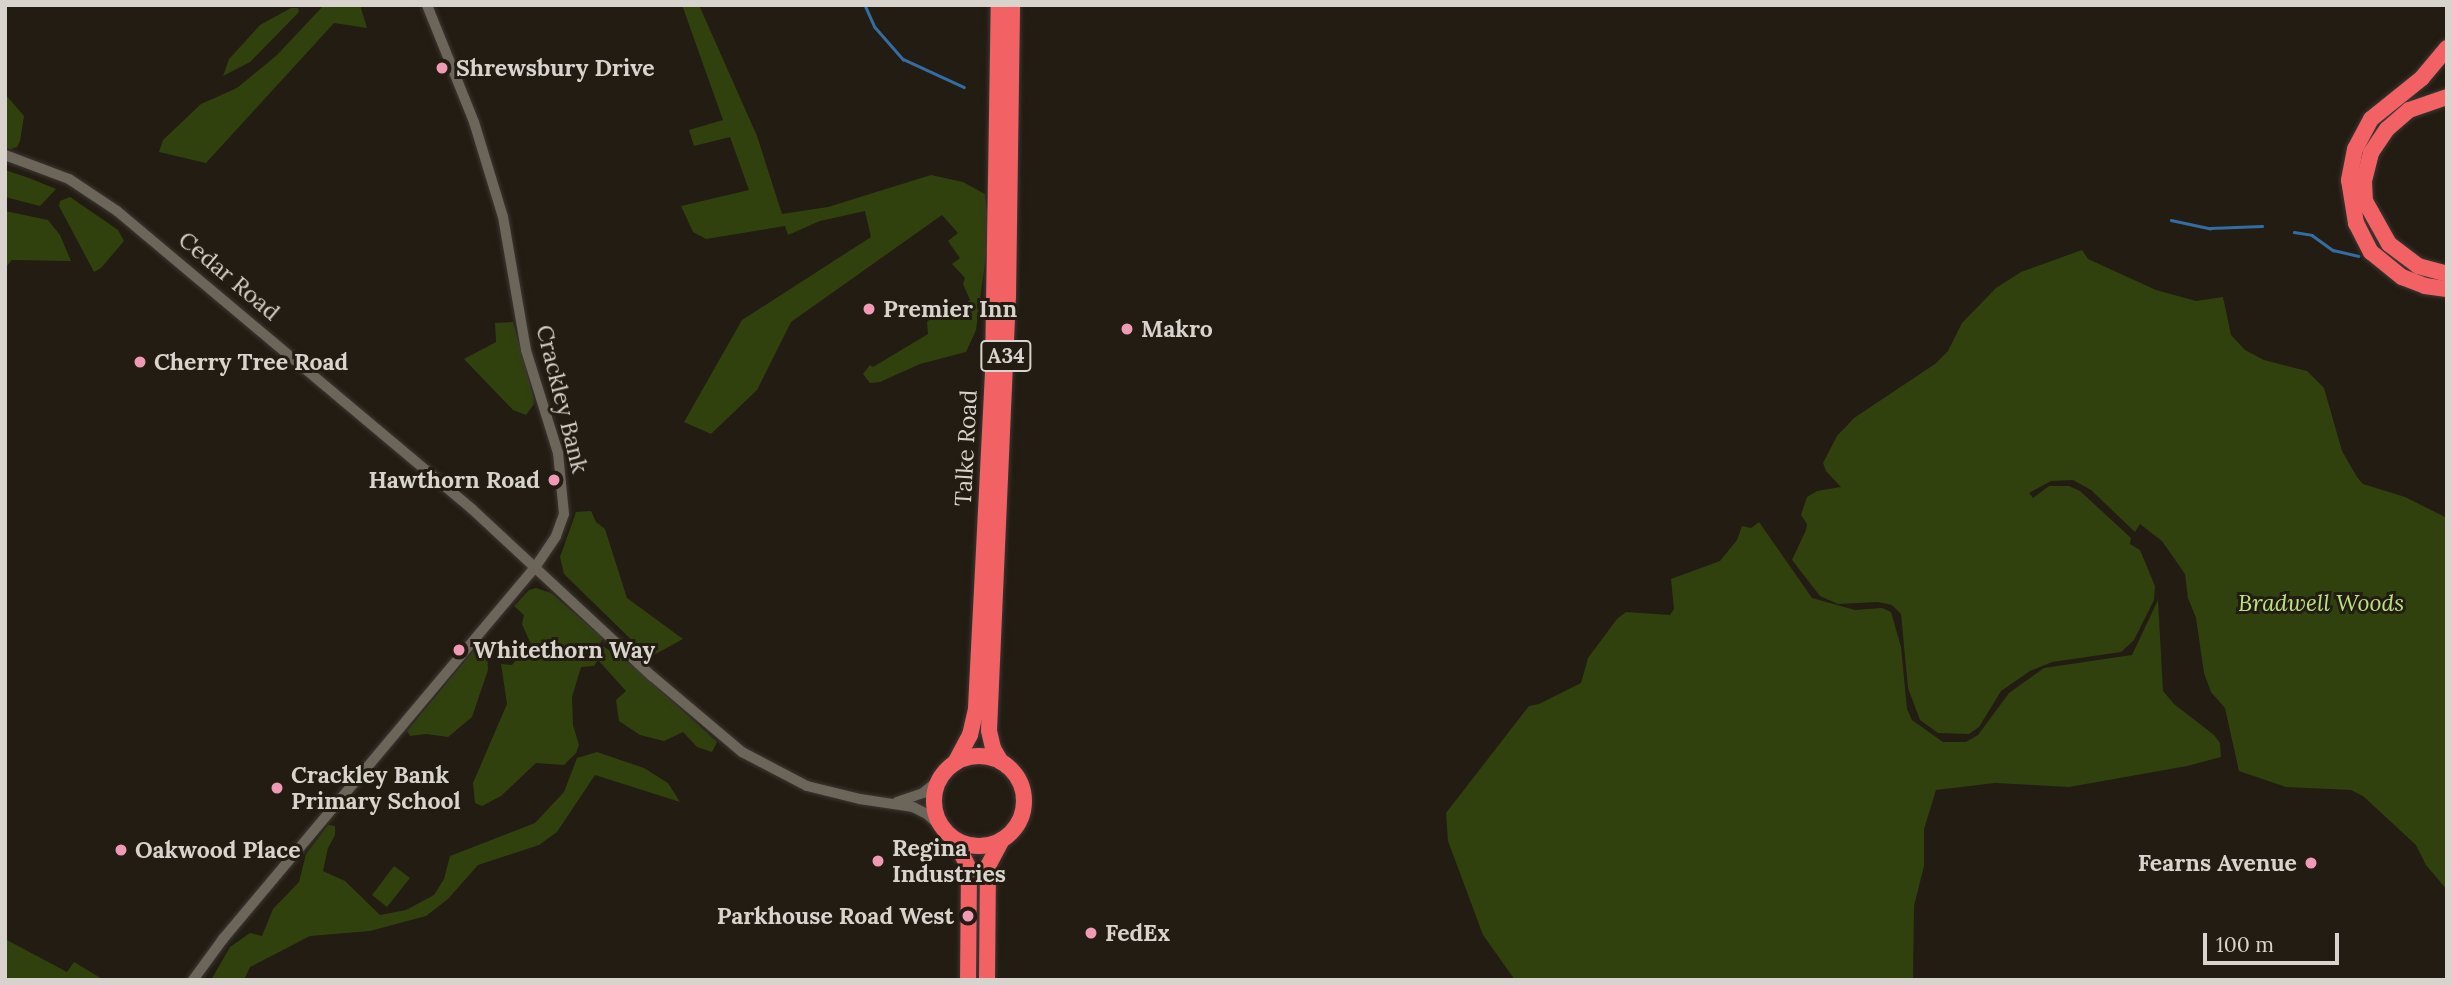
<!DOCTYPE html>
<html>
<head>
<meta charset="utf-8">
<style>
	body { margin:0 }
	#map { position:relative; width:2452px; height:985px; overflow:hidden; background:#221c12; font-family:Lora,serif }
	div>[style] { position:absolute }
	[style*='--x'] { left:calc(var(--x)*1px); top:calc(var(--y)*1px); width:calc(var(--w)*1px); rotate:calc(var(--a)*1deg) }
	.green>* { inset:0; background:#30410e }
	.stream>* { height:2.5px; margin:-1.25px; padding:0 1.25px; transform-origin:1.25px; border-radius:1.25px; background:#346da3 }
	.roads { filter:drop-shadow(0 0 2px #3c3733) drop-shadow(0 0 2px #3c3733) }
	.minor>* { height:10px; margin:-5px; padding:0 5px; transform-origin:5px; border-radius:5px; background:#6c655a }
	.highway>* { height:16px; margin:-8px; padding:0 8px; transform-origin:8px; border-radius:8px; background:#f26265 }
	.highway>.ring { margin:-8px; padding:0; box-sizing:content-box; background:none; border:16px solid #f26265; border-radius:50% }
	.dots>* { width:19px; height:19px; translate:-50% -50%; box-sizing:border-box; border:4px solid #221c12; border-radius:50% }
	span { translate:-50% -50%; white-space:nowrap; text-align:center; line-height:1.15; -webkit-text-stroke:6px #221c12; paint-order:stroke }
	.shield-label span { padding:2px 5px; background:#221c12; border:2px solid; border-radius:5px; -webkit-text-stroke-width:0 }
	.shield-label { font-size:21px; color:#d8d4cd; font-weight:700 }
	.poi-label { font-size:23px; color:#d8d4cd; font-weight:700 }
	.left { translate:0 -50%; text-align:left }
	.right { translate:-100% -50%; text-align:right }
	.street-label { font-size:23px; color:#d8d4cd }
	.park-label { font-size:23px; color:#bae27d; font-style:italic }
	.frame { position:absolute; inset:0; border:7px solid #d8d4cd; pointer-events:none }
	.scale { position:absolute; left:2203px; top:933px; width:136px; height:32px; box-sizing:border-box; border:4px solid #d8d4cd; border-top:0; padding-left:9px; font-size:21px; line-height:24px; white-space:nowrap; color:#d8d4cd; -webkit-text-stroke:5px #221c12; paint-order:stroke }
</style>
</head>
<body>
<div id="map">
	<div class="green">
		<i style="clip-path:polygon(324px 5px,360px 5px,367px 28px,334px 23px,206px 163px,159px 152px,163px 140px,201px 104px,237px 88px,277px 55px)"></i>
		<i style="clip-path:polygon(682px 5px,699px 5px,757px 136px,782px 214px,828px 207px,931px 175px,963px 182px,985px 194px,989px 232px,976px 330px,966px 352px,920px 364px,880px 382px,870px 383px,863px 374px,870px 365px,873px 367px,928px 334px,927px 322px,933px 316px,950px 316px,970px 300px,963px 284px,965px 278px,952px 264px,960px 258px,948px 241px,958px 233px,942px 215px,791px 322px,757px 390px,711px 434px,684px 422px,742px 320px,871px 237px,865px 211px,820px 221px,788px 235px,785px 226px,706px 239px,693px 232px,681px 206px,749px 190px,730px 137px,694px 146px,689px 130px,723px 120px)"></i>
		<i style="clip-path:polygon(291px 8px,298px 8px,299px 12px,250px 62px,223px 76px,229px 59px,260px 25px)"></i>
		<i style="clip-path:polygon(5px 94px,24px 116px,20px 141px,17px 147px,11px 149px,5px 148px)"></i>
		<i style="clip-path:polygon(5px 170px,29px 178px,56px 189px,40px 206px,5px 197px)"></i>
		<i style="clip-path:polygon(70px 197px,118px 230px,124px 241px,101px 268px,94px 272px,59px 206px,60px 201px)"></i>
		<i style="clip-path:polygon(5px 211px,48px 220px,60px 235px,71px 261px,12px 260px,5px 268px)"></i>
		<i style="clip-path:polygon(2082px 250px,2088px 259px,2156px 290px,2196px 301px,2223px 297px,2231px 335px,2245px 350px,2264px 360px,2307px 371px,2324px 388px,2342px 451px,2357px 477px,2363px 484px,2405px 497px,2447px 518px,2447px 890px,2426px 865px,2416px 845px,2363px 796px,2351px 790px,2286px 787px,2239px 771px,2225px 708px,2211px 692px,2204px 673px,2196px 618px,2188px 598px,2185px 574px,2162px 541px,2140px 524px,2135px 532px,2091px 490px,2073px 480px,2051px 481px,2029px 493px,2033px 498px,2049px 486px,2069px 486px,2080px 491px,2131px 538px,2130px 544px,2140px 550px,2155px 586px,2154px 600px,2134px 640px,2121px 652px,2052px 662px,2030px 671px,2001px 691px,1979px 727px,1969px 734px,1938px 733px,1920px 720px,1908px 688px,1901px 614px,1892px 605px,1878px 602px,1838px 604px,1820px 596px,1792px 560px,1806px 530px,1807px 524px,1801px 515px,1807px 497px,1817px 491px,1841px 487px,1826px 471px,1823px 463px,1837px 436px,1854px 418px,1935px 364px,1948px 351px,1962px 323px,1996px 288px,2021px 272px)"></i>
		<i style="clip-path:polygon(513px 322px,533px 395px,534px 404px,526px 415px,513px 410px,464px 359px,496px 342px,495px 323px)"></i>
		<i style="clip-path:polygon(591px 511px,596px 522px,605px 529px,627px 598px,683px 639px,652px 656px,646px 654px,564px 574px,560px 557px,576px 512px)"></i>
		<i style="clip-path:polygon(1759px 522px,1812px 598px,1855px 610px,1882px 608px,1891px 612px,1901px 647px,1907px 709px,1912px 720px,1943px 742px,1966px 742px,1978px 735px,2009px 693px,2044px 668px,2132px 655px,2158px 600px,2163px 691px,2174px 704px,2214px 735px,2220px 743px,2221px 757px,2187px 766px,2069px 787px,1995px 783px,1936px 790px,1924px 829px,1924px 866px,1914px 906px,1913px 980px,1515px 980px,1483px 935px,1448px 841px,1446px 813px,1529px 706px,1539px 704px,1581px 683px,1588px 658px,1617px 619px,1626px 612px,1670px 615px,1674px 609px,1671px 579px,1720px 561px,1737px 540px,1742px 526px,1751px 528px)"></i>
		<i style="clip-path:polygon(536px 588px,551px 593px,603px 638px,600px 644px,637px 669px,717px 742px,712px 752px,697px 747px,683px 732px,664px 741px,640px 735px,619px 721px,616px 700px,626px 691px,598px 660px,594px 666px,581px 667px,572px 697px,573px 725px,579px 745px,576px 753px,564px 765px,536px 763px,501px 796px,482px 806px,475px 803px,473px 783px,507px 704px,501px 664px,512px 665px,526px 647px,533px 649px,522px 624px,524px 615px,514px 606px,529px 590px)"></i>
		<i style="clip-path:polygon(478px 645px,487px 652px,488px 670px,472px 717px,448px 737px,426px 734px,410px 736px,407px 731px)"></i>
		<i style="clip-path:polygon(597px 752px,644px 768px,668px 783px,680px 802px,595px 775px,557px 832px,539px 845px,478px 865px,448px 899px,426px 916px,370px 931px,310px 936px,250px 967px,244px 980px,211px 980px,230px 947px,250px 933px,262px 936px,273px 909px,299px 882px,306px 854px,328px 825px,335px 826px,335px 835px,328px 848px,323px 871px,345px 881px,380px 915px,406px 910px,434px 895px,444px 879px,450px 856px,535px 823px,564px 792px,577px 758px)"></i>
		<i style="clip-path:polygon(394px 866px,410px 878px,387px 907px,372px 895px)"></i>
		<i style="clip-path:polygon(5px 939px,67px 972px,74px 962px,104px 980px,5px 980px)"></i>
	</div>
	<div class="stream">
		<i style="--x:865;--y:5;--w:24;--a:66"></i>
		<i style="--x:875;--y:27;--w:43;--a:48.8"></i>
		<i style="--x:903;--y:59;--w:67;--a:24.7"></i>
		<i style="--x:2171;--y:220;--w:40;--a:12"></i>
		<i style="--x:2210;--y:228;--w:52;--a:-2.2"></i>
		<i style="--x:2294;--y:232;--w:18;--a:9"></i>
		<i style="--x:2312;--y:235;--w:26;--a:36"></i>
		<i style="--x:2333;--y:250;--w:26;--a:13"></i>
	</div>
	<div class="roads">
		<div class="minor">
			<i style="--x:5;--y:155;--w:68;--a:20.6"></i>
			<i style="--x:69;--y:179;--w:58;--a:33.7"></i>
			<i style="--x:117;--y:211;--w:463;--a:40"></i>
			<i style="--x:472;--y:509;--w:246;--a:42.9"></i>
			<i style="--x:652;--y:676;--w:118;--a:40.2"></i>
			<i style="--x:742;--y:752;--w:73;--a:27.6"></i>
			<i style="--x:807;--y:786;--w:55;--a:13.8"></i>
			<i style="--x:860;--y:799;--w:54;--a:8.6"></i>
			<i style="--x:913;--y:807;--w:16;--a:27"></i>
			<i style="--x:927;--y:814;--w:22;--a:43"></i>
			<i style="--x:897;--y:802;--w:28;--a:-19"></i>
			<i style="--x:923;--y:793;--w:21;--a:-39"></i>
			<i style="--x:193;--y:980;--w:51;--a:-53.8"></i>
			<i style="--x:223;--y:939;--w:487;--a:-50"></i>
			<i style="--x:536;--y:566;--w:36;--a:-56"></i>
			<i style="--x:556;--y:536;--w:23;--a:-70"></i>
			<i style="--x:564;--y:514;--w:61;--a:-95.6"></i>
			<i style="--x:558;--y:453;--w:108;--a:-107.3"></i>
			<i style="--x:526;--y:350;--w:135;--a:-99.8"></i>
			<i style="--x:503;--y:217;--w:99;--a:-107"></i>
			<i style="--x:474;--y:122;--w:126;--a:-111.9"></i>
		</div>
		<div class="highway">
			<i style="--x:2447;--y:48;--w:39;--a:130"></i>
			<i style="--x:2422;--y:78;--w:65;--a:141.2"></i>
			<i style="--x:2371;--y:119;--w:34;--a:118"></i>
			<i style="--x:2355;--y:149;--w:32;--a:101"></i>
			<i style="--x:2349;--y:180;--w:44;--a:80.8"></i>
			<i style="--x:2356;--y:223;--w:33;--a:63"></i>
			<i style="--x:2371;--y:252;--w:40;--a:39"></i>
			<i style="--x:2402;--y:277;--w:25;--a:21"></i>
			<i style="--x:2425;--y:286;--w:22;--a:8"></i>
			<i style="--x:2447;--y:97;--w:40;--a:161.1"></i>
			<i style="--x:2409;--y:110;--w:29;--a:139"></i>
			<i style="--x:2387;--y:129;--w:29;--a:124"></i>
			<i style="--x:2371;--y:153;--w:30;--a:104"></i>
			<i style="--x:2364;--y:182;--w:19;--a:87"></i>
			<i style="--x:2365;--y:201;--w:49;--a:60.8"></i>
			<i style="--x:2389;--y:244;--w:36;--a:37"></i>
			<i style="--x:2418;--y:266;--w:30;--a:15"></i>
			<i class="ring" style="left:934px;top:756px;width:74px;height:74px"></i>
			<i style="--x:1001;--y:762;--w:16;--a:-120"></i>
			<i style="--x:993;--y:748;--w:18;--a:-103"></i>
			<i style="--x:989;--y:730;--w:434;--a:-87.5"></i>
			<i style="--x:1008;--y:296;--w:291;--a:-89.2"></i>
			<i style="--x:955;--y:763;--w:32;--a:-62"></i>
			<i style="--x:970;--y:735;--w:28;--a:-77"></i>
			<i style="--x:976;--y:708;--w:338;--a:-87.1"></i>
			<i style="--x:993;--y:370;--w:365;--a:-89.1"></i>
			<i style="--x:955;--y:840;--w:32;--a:64"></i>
			<i style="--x:969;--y:869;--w:111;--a:90.5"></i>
			<i style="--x:987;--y:980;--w:114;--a:-89.5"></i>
			<i style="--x:988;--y:866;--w:30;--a:-62"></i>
		</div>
	</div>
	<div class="dots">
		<i style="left:442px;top:68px;background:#f09ab6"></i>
		<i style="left:869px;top:309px;background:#f09ab6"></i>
		<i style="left:1127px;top:329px;background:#f09ab6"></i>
		<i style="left:140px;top:362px;background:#f09ab6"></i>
		<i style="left:554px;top:480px;background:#f09ab6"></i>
		<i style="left:459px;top:650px;background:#f09ab6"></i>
		<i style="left:277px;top:788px;background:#f09ab6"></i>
		<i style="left:121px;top:850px;background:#f09ab6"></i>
		<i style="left:878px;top:861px;background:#f09ab6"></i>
		<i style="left:2311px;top:863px;background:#f09ab6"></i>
		<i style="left:968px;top:916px;background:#f09ab6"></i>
		<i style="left:1091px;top:933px;background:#f09ab6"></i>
	</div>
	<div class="shield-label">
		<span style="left:1006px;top:356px">A34</span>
	</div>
	<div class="poi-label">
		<span class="left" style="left:456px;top:68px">Shrewsbury Drive</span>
		<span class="left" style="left:883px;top:309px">Premier Inn</span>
		<span class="left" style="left:1141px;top:329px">Makro</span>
		<span class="left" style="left:154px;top:362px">Cherry Tree Road</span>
		<span class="right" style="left:540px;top:480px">Hawthorn Road</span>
		<span class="left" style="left:473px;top:650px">Whitethorn Way</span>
		<span class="left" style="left:291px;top:788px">Crackley Bank<br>Primary School</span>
		<span class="left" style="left:892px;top:861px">Regina<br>Industries</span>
		<span class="left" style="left:135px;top:850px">Oakwood Place</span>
		<span class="right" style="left:2297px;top:863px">Fearns Avenue</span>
		<span class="right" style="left:954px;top:916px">Parkhouse Road West</span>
		<span class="left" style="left:1105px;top:933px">FedEx</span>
	</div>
	<div class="street-label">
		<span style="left:229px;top:276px;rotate:40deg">Cedar Road</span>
		<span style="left:562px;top:399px;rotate:76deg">Crackley Bank</span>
		<span style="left:966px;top:448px;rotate:-87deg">Talke Road</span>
	</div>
	<div class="park-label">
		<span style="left:2321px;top:603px">Bradwell Woods</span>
	</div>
	<div class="frame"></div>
	<div class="scale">100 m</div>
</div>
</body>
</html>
